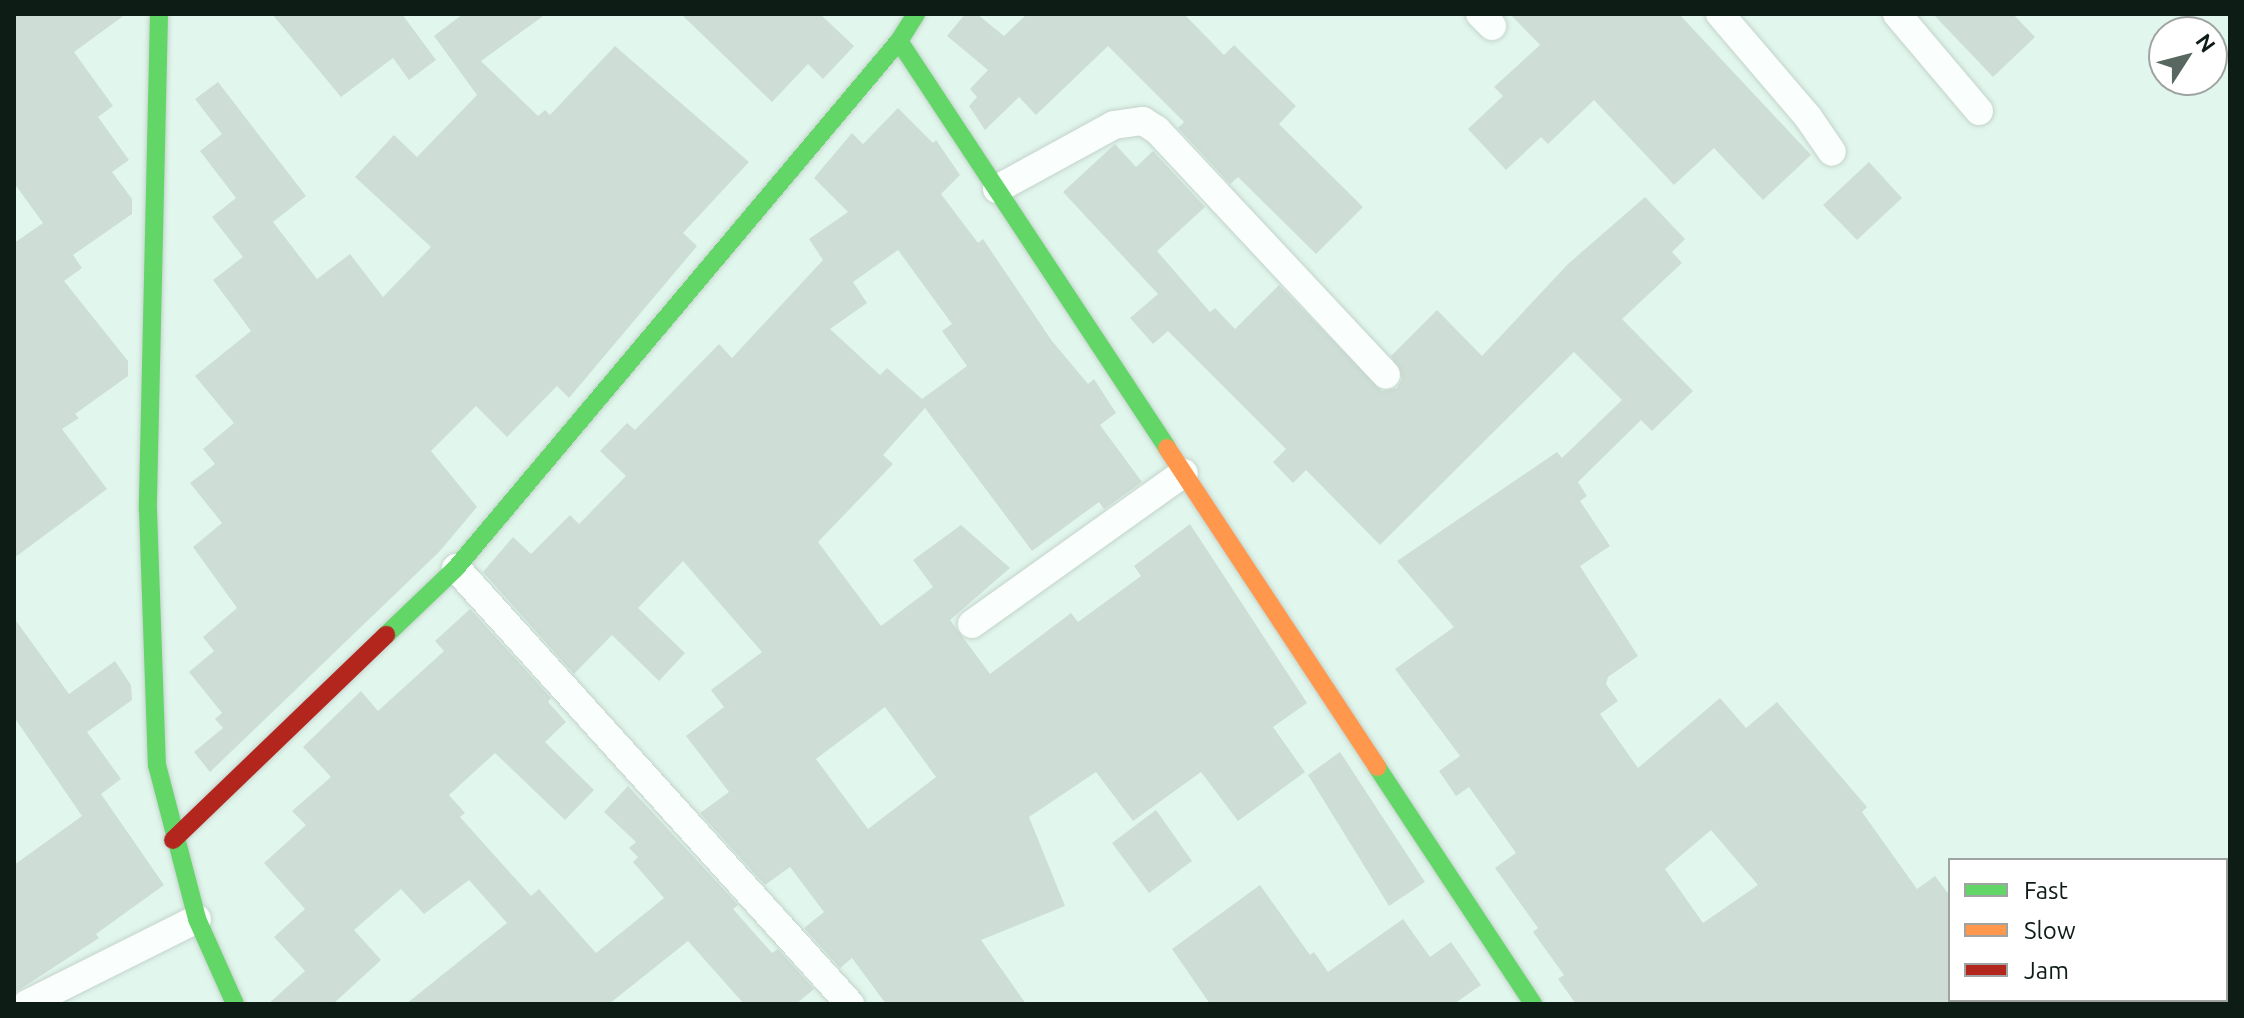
<!DOCTYPE html>
<html>
<head>
<meta charset="utf-8">
<style>
	body { margin:0 }
	#map { position:relative; width:2244px; height:1018px; overflow:hidden; background:#e1f6ec; font-family:Ubuntu,sans-serif }
	div>[style] { position:absolute }
	[style*='--x'] { left:calc(var(--x)*1px); top:calc(var(--y)*1px); width:calc(var(--w)*1px); rotate:calc(var(--a)*1deg) }
	.building>* { inset:0; background:#ceded6 }
	.roads { filter:drop-shadow(0 0 2px #c3d3cc) drop-shadow(0 0 2px #c3d3cc) }
	.street>* { height:28px; margin:-14px; padding:0 14px; transform-origin:14px; border-radius:14px; background:#fafefc }
	.fast>* { height:18px; margin:-9px; padding:0 9px; transform-origin:9px; border-radius:9px; background:#63d668 }
	.slow>* { height:18px; margin:-9px; padding:0 9px; transform-origin:9px; border-radius:9px; background:#ff974d }
	.jam>* { height:18px; margin:-9px; padding:0 9px; transform-origin:9px; border-radius:9px; background:#b3261e }
	span { translate:-50% -50%; white-space:nowrap; text-align:center; line-height:1.15; -webkit-text-stroke:6px #fff; paint-order:stroke }
	.frame { position:absolute; inset:0; border:16px solid #0e1c16; pointer-events:none }
	.legend { position:absolute; left:1948px; top:858px; width:280px; height:144px; box-sizing:border-box; background:#fff; border:2px solid #9fa4a2; margin:0; padding:10px 14px; list-style:none; font-size:24px; color:#0e1c16 }
	.legend li { display:flex; align-items:center; gap:16px; height:40px }
	.legend b { width:40px; border:2px solid #9fa4a2 }
	.north { position:absolute; left:2148px; top:16px; width:80px; height:80px; box-sizing:border-box; background:#fff; border:2px solid #9fa4a2; border-radius:50%; rotate:54deg; font-size:22px; font-weight:700; line-height:32px; text-align:center; color:#0e1c16 }
	.north::after { content:''; display:block; margin:auto; width:28px; height:36px; background:#586861; clip-path:polygon(50% 0,100% 100%,50% 72%,0 100%) }
</style>
</head>
<body>
<div id="map">
	<div class="building">
		<i style="clip-path:polygon(14px 14px,126px 14px,74px 52px,113px 106px,98px 117px,129px 160px,112px 172px,132px 199px,132px 214px,73px 255px,82px 268px,64px 281px,128px 361px,128px 376px,75px 414px,79px 418px,62px 429px,107px 489px,14px 558px,14px 243px,43px 223px,14px 183px)"></i>
		<i style="clip-path:polygon(272px 14px,402px 14px,436px 60px,409px 80px,393px 58px,341px 97px)"></i>
		<i style="clip-path:polygon(463px 14px,546px 14px,481px 61px,538px 116px,545px 110px,550px 115px,615px 46px,749px 162px,683px 233px,697px 246px,569px 398px,557px 386px,507px 437px,476px 406px,431px 451px,477px 507px,439px 552px,210px 772px,194px 752px,223px 728px,215px 719px,222px 713px,189px 672px,214px 651px,203px 637px,237px 608px,193px 547px,222px 523px,190px 483px,215px 464px,203px 449px,234px 423px,195px 376px,251px 331px,213px 280px,243px 257px,212px 217px,236px 198px,200px 151px,222px 134px,195px 99px,218px 82px,306px 196px,273px 222px,317px 279px,350px 254px,383px 297px,431px 247px,355px 177px,394px 135px,417px 157px,477px 95px,434px 36px)"></i>
		<i style="clip-path:polygon(681px 14px,820px 14px,854px 46px,823px 79px,808px 64px,772px 102px)"></i>
		<i style="clip-path:polygon(965px 14px,977px 14px,1004px 36px,1027px 14px,1184px 14px,1224px 55px,1234px 45px,1296px 106px,1279px 124px,1363px 207px,1316px 254px,1238px 177px,1230px 184px,1178px 128px,1184px 122px,1108px 46px,1036px 115px,1019px 97px,985px 130px,969px 106px,977px 97px,970px 89px,988px 70px,947px 36px)"></i>
		<i style="clip-path:polygon(1510px 14px,1679px 14px,1811px 155px,1763px 200px,1714px 148px,1674px 185px,1594px 100px,1548px 144px,1541px 137px,1506px 170px,1468px 129px,1503px 96px,1494px 87px,1540px 45px)"></i>
		<i style="clip-path:polygon(1933px 14px,2013px 14px,2035px 37px,1993px 77px)"></i>
		<i style="clip-path:polygon(evenodd,898px 108px,933px 143px,936px 140px,960px 175px,941px 194px,978px 243px,983px 239px,1052px 341px,1088px 384px,1094px 379px,1116px 413px,1100px 425px,1142px 482px,1104px 509px,1099px 502px,1032px 551px,925px 408px,883px 455px,893px 464px,818px 542px,881px 626px,933px 587px,913px 560px,961px 525px,1010px 568px,950px 620px,990px 674px,1071px 613px,1078px 622px,1141px 576px,1134px 566px,1190px 524px,1307px 703px,1273px 727px,1305px 772px,1238px 821px,1201px 772px,1133px 821px,1096px 772px,1029px 817px,1065px 906px,981px 940px,1026px 1004px,886px 1004px,852px 958px,840px 968px,804px 928px,824px 912px,790px 867px,765px 885px,700px 813px,729px 792px,686px 736px,724px 707px,711px 690px,762px 652px,683px 561px,638px 608px,685px 653px,659px 681px,612px 635px,574px 674px,483px 572px,513px 537px,531px 554px,570px 515px,579px 524px,626px 476px,600px 451px,627px 423px,635px 430px,719px 344px,732px 358px,823px 260px,809px 239px,848px 212px,814px 178px,852px 133px,863px 144px,898px 108px,898px 250px,952px 324px,942px 331px,967px 366px,922px 399px,887px 368px,880px 375px,830px 329px,867px 303px,853px 282px,898px 250px,898px 108px,885px 707px,936px 777px,868px 829px,816px 759px,885px 707px)"></i>
		<i style="clip-path:polygon(evenodd,1115px 144px,1136px 167px,1153px 151px,1205px 207px,1157px 251px,1210px 312px,1215px 308px,1235px 329px,1279px 285px,1382px 391px,1397px 388px,1402px 379px,1391px 356px,1437px 310px,1482px 356px,1568px 264px,1645px 197px,1685px 239px,1672px 252px,1682px 263px,1622px 319px,1693px 391px,1652px 431px,1641px 420px,1578px 482px,1587px 496px,1580px 501px,1610px 546px,1580px 566px,1638px 656px,1608px 677px,1606px 684px,1618px 701px,1600px 714px,1638px 768px,1720px 698px,1746px 728px,1777px 702px,1867px 807px,1862px 812px,1917px 889px,1935px 876px,1950px 896px,1950px 1004px,1576px 1004px,1558px 979px,1564px 975px,1533px 932px,1538px 928px,1495px 868px,1516px 853px,1469px 787px,1456px 796px,1439px 771px,1460px 756px,1395px 669px,1454px 627px,1397px 561px,1557px 452px,1562px 458px,1622px 400px,1574px 352px,1380px 545px,1306px 470px,1293px 483px,1273px 462px,1286px 449px,1168px 331px,1153px 344px,1130px 318px,1158px 294px,1063px 192px,1115px 144px,1711px 830px,1758px 885px,1703px 923px,1665px 869px,1711px 830px)"></i>
		<i style="clip-path:polygon(1869px 162px,1902px 198px,1857px 240px,1823px 205px)"></i>
		<i style="clip-path:polygon(470px 609px,551px 698px,548px 702px,566px 722px,545px 742px,594px 790px,565px 820px,495px 753px,449px 795px,465px 813px,460px 817px,531px 896px,539px 889px,596px 953px,664px 898px,633px 862px,638px 857px,629px 848px,636px 842px,604px 812px,628px 786px,738px 905px,733px 909px,772px 953px,778px 949px,814px 989px,796px 1004px,744px 1004px,688px 941px,609px 1004px,406px 1004px,507px 923px,469px 880px,424px 914px,401px 889px,354px 930px,381px 960px,333px 1004px,268px 1004px,305px 971px,274px 937px,305px 909px,264px 863px,306px 825px,292px 811px,331px 777px,303px 747px,361px 691px,378px 711px,444px 651px,435px 641px)"></i>
		<i style="clip-path:polygon(14px 618px,69px 694px,115px 661px,131px 685px,132px 700px,87px 732px,121px 779px,101px 794px,164px 885px,96px 934px,99px 938px,14px 993px,14px 865px,82px 816px,14px 717px)"></i>
		<i style="clip-path:polygon(1340px 752px,1425px 882px,1389px 906px,1308px 775px)"></i>
		<i style="clip-path:polygon(1156px 810px,1192px 861px,1149px 893px,1112px 843px)"></i>
		<i style="clip-path:polygon(1260px 885px,1310px 955px,1314px 952px,1328px 972px,1403px 919px,1430px 957px,1451px 942px,1481px 985px,1454px 1004px,1210px 1004px,1172px 949px)"></i>
	</div>
	<div class="roads">
		<div class="street">
			<i style="--x:1480;--y:14;--w:17;--a:45"></i>
			<i style="--x:1720;--y:14;--w:135;--a:49.5"></i>
			<i style="--x:1808;--y:117;--w:42;--a:55.6"></i>
			<i style="--x:1897;--y:14;--w:127;--a:49.8"></i>
			<i style="--x:997;--y:189;--w:133;--a:-28.7"></i>
			<i style="--x:1114;--y:125;--w:29;--a:-8"></i>
			<i style="--x:1143;--y:121;--w:17;--a:33"></i>
			<i style="--x:1157;--y:130;--w:335;--a:46.9"></i>
			<i style="--x:456;--y:568;--w:588;--a:47.9"></i>
			<i style="--x:972;--y:624;--w:260;--a:-35.5"></i>
			<i style="--x:27;--y:1004;--w:190;--a:-26.6"></i>
		</div>
		<div class="fast">
			<i style="--x:159;--y:14;--w:496;--a:91.3"></i>
			<i style="--x:148;--y:510;--w:255;--a:88"></i>
			<i style="--x:157;--y:765;--w:159;--a:75.4"></i>
			<i style="--x:197;--y:919;--w:93;--a:65.9"></i>
			<i style="--x:916;--y:14;--w:32;--a:122"></i>
			<i style="--x:899;--y:41;--w:487;--a:56.6"></i>
			<i style="--x:386;--y:635;--w:97;--a:-43.7"></i>
			<i style="--x:456;--y:568;--w:688;--a:-49.95"></i>
			<i style="--x:1377;--y:767;--w:284;--a:56.6"></i>
		</div>
		<div class="slow">
			<i style="--x:1167;--y:448;--w:382;--a:56.6"></i>
		</div>
		<div class="jam">
			<i style="--x:173;--y:840;--w:296;--a:-43.9"></i>
		</div>
	</div>
	<div class="frame"></div>
	<ul class="legend">
	<li><b style="height:10px;background:#63d668"></b>Fast</li>
	<li><b style="height:10px;background:#ff974d"></b>Slow</li>
	<li><b style="height:10px;background:#b3261e"></b>Jam</li>
	</ul>
	<div class="north">N</div>
</div>
</body>
</html>
